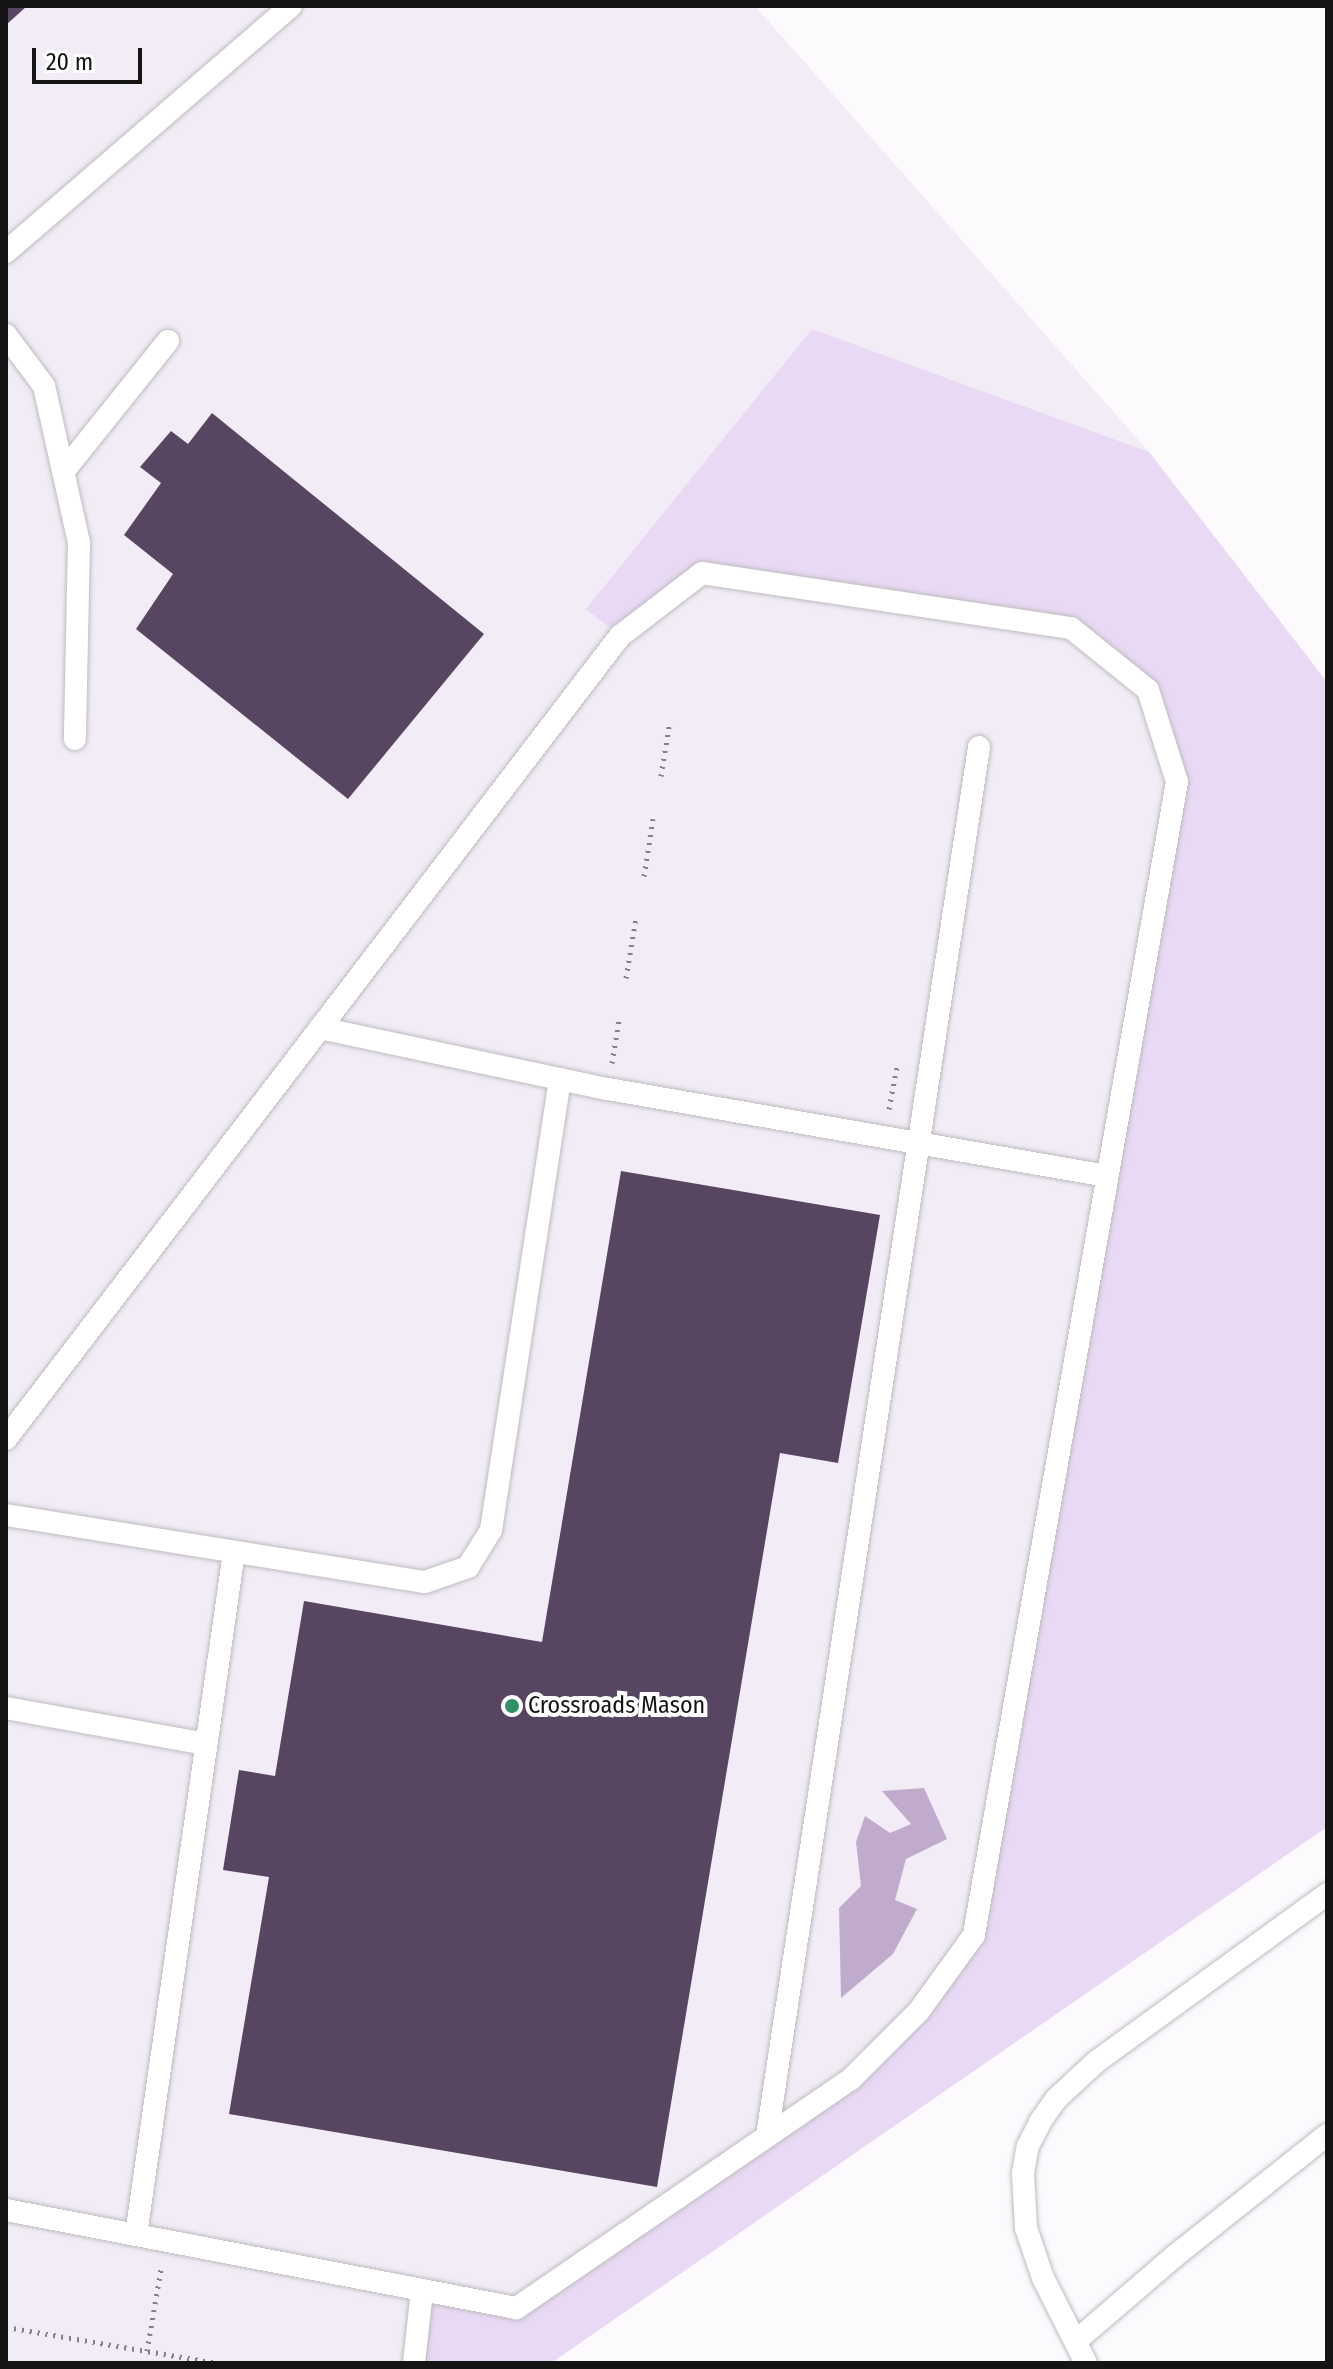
<!DOCTYPE html>
<html>
<head>
<meta charset="utf-8">
<style>
	body { margin:0 }
	#map { position:relative; width:1333px; height:2369px; overflow:hidden; background:#fdfafe; font-family:"Fira Sans Condensed",sans-serif }
	div>[style] { position:absolute }
	[style*='--x'] { left:calc(var(--x)*1px); top:calc(var(--y)*1px); width:calc(var(--w)*1px); rotate:calc(var(--a)*1deg) }
	.built>* { inset:0; background:#f2ecf6 }
	.green>* { inset:0; background:#e9d9f4 }
	.water>* { inset:0; background:#c0abcd }
	.building>* { inset:0; background:#574562 }
	.path>* { height:5px; margin-top:-2.5px; transform-origin:0; background:repeating-linear-gradient(90deg,#838184 0 2px,transparent 0 8px) }
	.roads { filter:drop-shadow(0 0 2px #bebcc0) drop-shadow(0 0 2px #bebcc0) }
	.lane>* { height:22px; margin:-11px; padding:0 11px; transform-origin:11px; border-radius:11px; background:#fff }
	.dots>* { width:22px; height:22px; translate:-50% -50%; box-sizing:border-box; border:4px solid #fff; border-radius:50% }
	span { translate:-50% -50%; white-space:nowrap; text-align:center; line-height:1.15; -webkit-text-stroke:8px #fff; paint-order:stroke }
	.poi-label { font-size:24px; color:#151415 }
	.left { translate:0 -50%; text-align:left }
	.frame { position:absolute; inset:0; border:8px solid #151415; pointer-events:none }
	.scale { position:absolute; left:32px; top:48px; width:110px; height:36px; box-sizing:border-box; border:4px solid #151415; border-top:0; padding-left:10px; font-size:24px; line-height:28px; white-space:nowrap; color:#151415; -webkit-text-stroke:6px #fff; paint-order:stroke }
</style>
</head>
<body>
<div id="map">
	<div class="built">
		<i style="clip-path:polygon(6px 6px,755px 6px,1149px 452px,1327px 682px,1327px 1827px,551px 2363px,6px 2363px)"></i>
	</div>
	<div class="green">
		<i style="clip-path:polygon(812px 329px,1149px 452px,1327px 682px,1327px 1827px,551px 2363px,414px 2363px,422px 2290px,516px 2308px,851px 2079px,974px 1934px,1177px 782px,1148px 690px,1071px 628px,703px 573px,620px 636px,586px 609px)"></i>
	</div>
	<div class="water">
		<i style="clip-path:polygon(924px 1788px,947px 1839px,906px 1859px,895px 1900px,917px 1909px,893px 1954px,841px 1998px,839px 1908px,861px 1886px,856px 1842px,865px 1816px,890px 1833px,911px 1824px,882px 1791px)"></i>
	</div>
	<div class="building">
		<i style="clip-path:polygon(6px 6px,27px 6px,6px 25px)"></i>
		<i style="clip-path:polygon(212px 413px,484px 634px,348px 799px,136px 629px,173px 574px,124px 535px,161px 483px,140px 467px,171px 431px,188px 444px)"></i>
		<i style="clip-path:polygon(621px 1171px,880px 1215px,838px 1463px,780px 1453px,657px 2187px,229px 2114px,269px 1877px,223px 1870px,239px 1770px,275px 1776px,304px 1601px,542px 1642px)"></i>
	</div>
	<div class="path">
		<i style="--x:661;--y:776;--w:56;--a:-80.7"></i>
		<i style="--x:644;--y:876;--w:58;--a:-81"></i>
		<i style="--x:626;--y:978;--w:61;--a:-80.5"></i>
		<i style="--x:612;--y:1063;--w:44;--a:-80.8"></i>
		<i style="--x:889;--y:1109;--w:43;--a:-79.2"></i>
		<i style="--x:6;--y:2327;--w:214;--a:9.7"></i>
		<i style="--x:147;--y:2351;--w:83;--a:-80.3"></i>
	</div>
	<div class="roads">
		<div class="lane">
			<i style="--x:6;--y:252;--w:376;--a:-40.8"></i>
			<i style="--x:6;--y:335;--w:64;--a:53.3"></i>
			<i style="--x:44;--y:386;--w:160;--a:77.4"></i>
			<i style="--x:79;--y:542;--w:197;--a:91.2"></i>
			<i style="--x:63;--y:472;--w:168;--a:-51.3"></i>
			<i style="--x:320;--y:1028;--w:294;--a:12"></i>
			<i style="--x:608;--y:1089;--w:507;--a:9.89"></i>
			<i style="--x:6;--y:1439;--w:1011;--a:-52.6"></i>
			<i style="--x:620;--y:636;--w:103;--a:-37.5"></i>
			<i style="--x:702;--y:573;--w:373;--a:8.5"></i>
			<i style="--x:1071;--y:628;--w:99;--a:38.8"></i>
			<i style="--x:1148;--y:690;--w:96;--a:72.5"></i>
			<i style="--x:1177;--y:782;--w:1171;--a:99.99"></i>
			<i style="--x:974;--y:1935;--w:94;--a:125.9"></i>
			<i style="--x:919;--y:2011;--w:96;--a:135"></i>
			<i style="--x:851;--y:2079;--w:406;--a:145.6"></i>
			<i style="--x:516;--y:2308;--w:519;--a:-169.12"></i>
			<i style="--x:6;--y:1515;--w:424;--a:9.1"></i>
			<i style="--x:425;--y:1582;--w:46;--a:-19.2"></i>
			<i style="--x:468;--y:1567;--w:44;--a:-58.1"></i>
			<i style="--x:491;--y:1530;--w:456;--a:-81.3"></i>
			<i style="--x:6;--y:1708;--w:203;--a:10.2"></i>
			<i style="--x:767;--y:2136;--w:1405;--a:-81.32"></i>
			<i style="--x:136;--y:2235;--w:690;--a:-81.83"></i>
			<i style="--x:1076;--y:2341;--w:132;--a:-40.7"></i>
			<i style="--x:1176;--y:2255;--w:193;--a:-38.5"></i>
			<i style="--x:414;--y:2363;--w:73;--a:-83.7"></i>
			<i style="--x:1086;--y:2363;--w:95;--a:-116.8"></i>
			<i style="--x:1043;--y:2278;--w:53;--a:-108.8"></i>
			<i style="--x:1026;--y:2228;--w:55;--a:-93.1"></i>
			<i style="--x:1023;--y:2173;--w:27;--a:-80"></i>
			<i style="--x:1028;--y:2146;--w:27;--a:-63"></i>
			<i style="--x:1040;--y:2122;--w:28;--a:-55"></i>
			<i style="--x:1056;--y:2099;--w:54;--a:-42.8"></i>
			<i style="--x:1096;--y:2062;--w:286;--a:-36"></i>
		</div>
	</div>
	<div class="dots">
		<i style="left:512px;top:1706px;background:#329068"></i>
	</div>
	<div class="poi-label">
		<span class="left" style="left:528px;top:1706px">Crossroads Mason</span>
	</div>
	<div class="frame"></div>
	<div class="scale">20 m</div>
</div>
</body>
</html>
